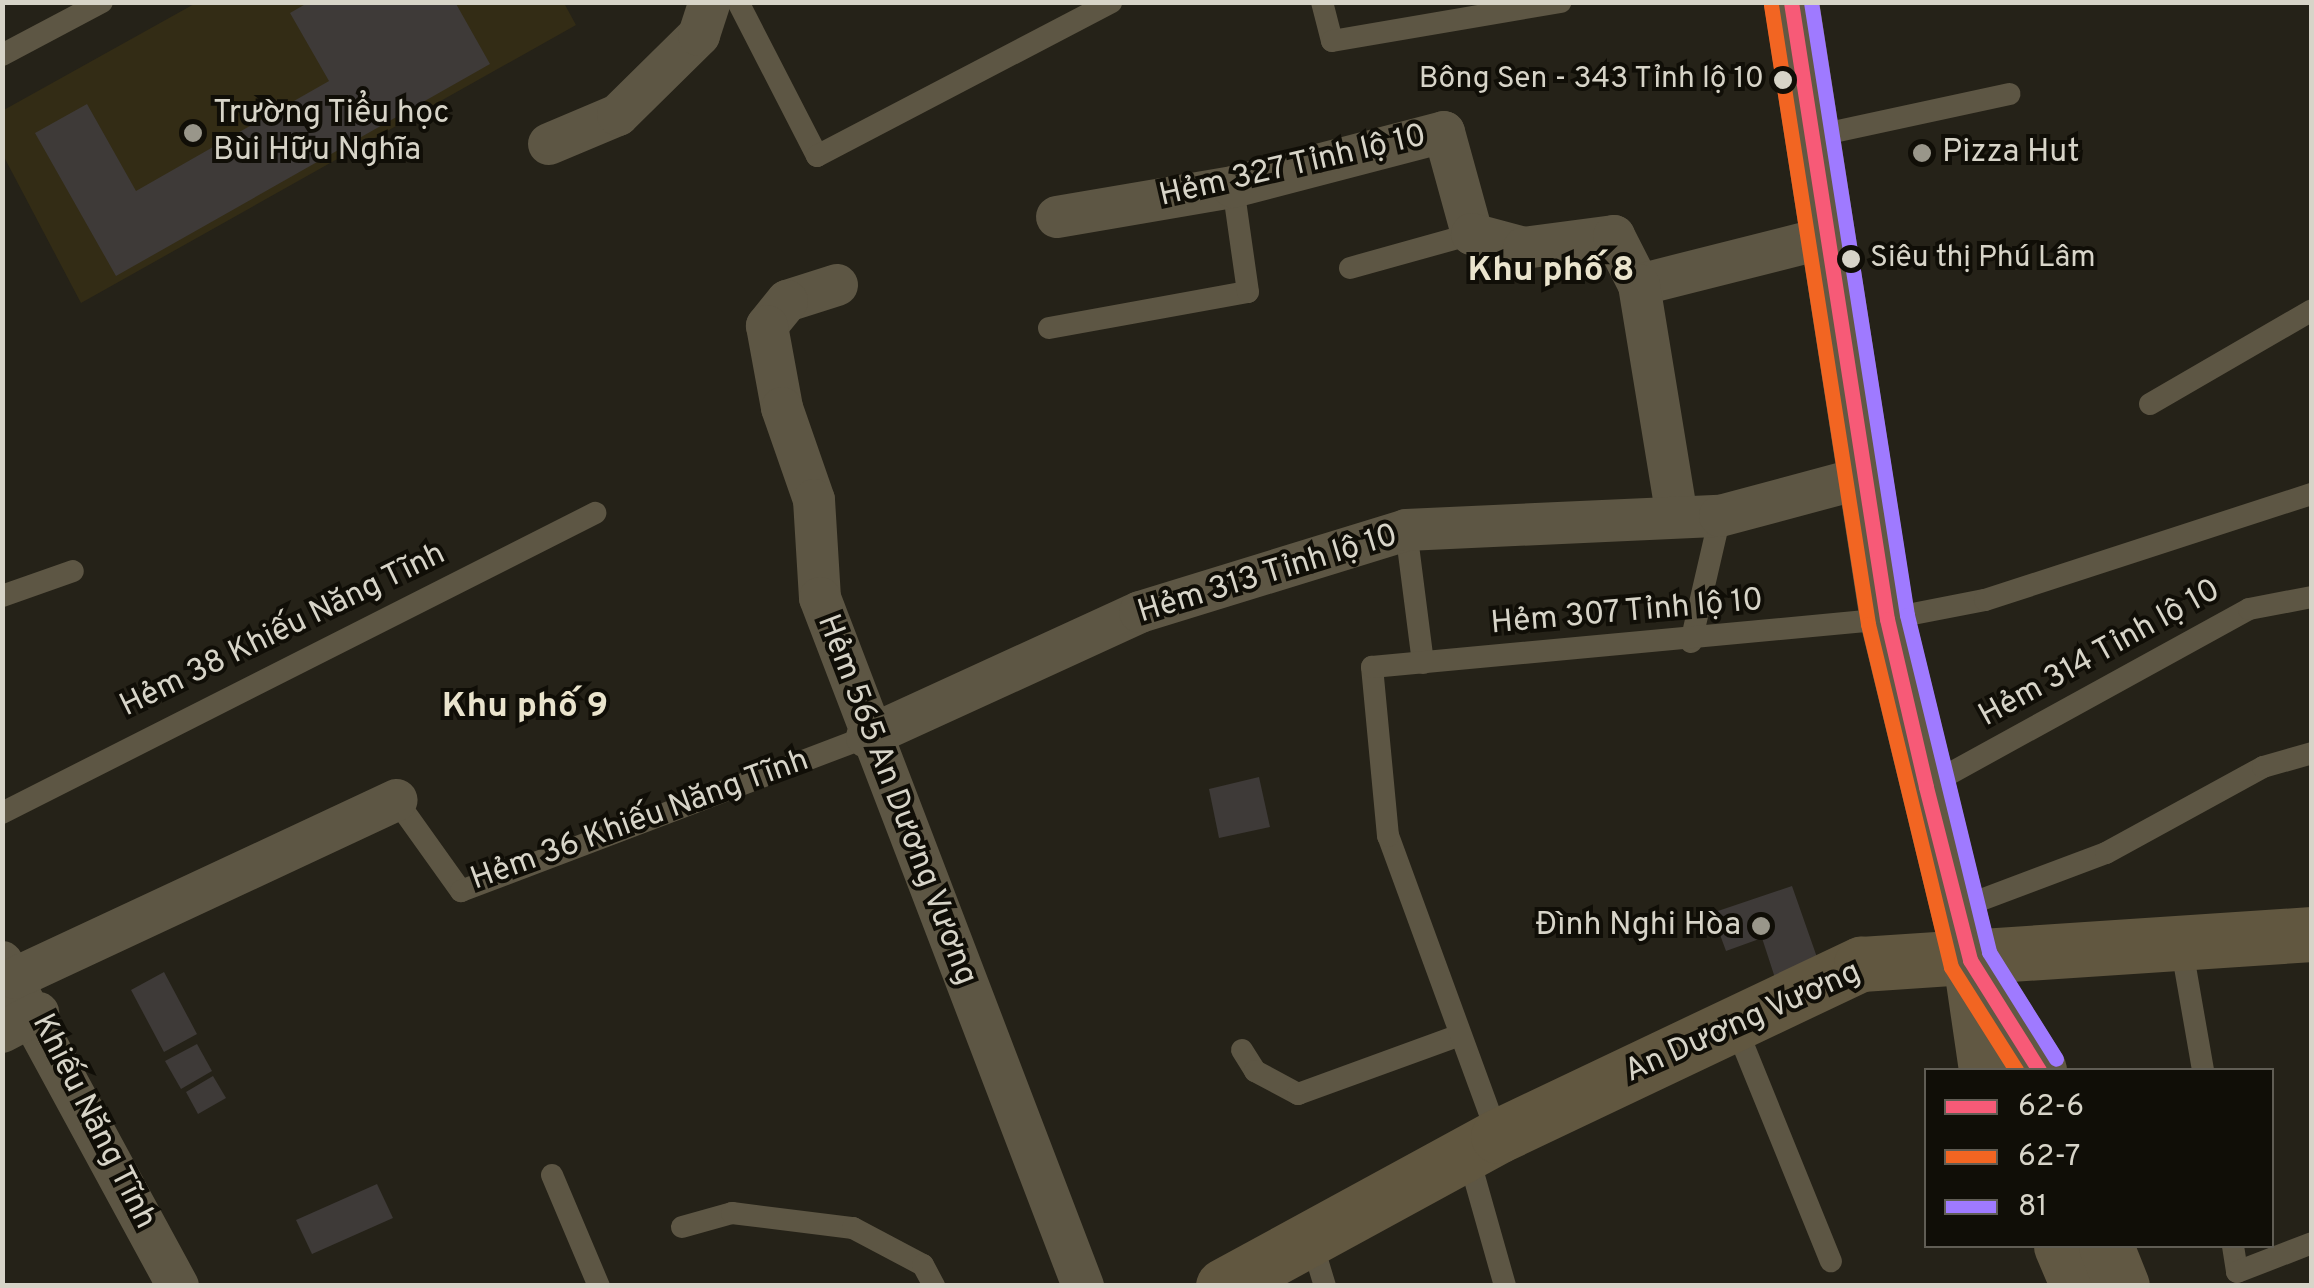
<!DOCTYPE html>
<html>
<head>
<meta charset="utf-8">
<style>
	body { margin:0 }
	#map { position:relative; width:2314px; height:1288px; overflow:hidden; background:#252218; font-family:Overpass,sans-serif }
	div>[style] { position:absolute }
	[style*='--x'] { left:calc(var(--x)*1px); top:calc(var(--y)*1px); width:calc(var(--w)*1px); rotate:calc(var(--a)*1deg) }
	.built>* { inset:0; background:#332c15 }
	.building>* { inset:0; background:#3e3a38 }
	.lane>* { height:22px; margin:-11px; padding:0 11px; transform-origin:11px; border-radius:11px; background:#5d5644 }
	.street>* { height:42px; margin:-21px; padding:0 21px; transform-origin:21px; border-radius:21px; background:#5d5644 }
	.secondary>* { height:55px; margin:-27.5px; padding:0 27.5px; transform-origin:27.5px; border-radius:27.5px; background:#615740 }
	.primary>* { height:55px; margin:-27.5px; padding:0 27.5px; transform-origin:27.5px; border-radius:27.5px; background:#615843 }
	.bus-1>* { height:15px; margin:-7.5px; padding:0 7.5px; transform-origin:7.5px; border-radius:7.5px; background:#f75a77 }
	.bus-2>* { height:15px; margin:-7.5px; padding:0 7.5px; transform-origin:7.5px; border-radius:7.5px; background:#f26522 }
	.bus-3>* { height:15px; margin:-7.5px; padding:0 7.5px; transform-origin:7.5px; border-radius:7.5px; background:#9f7aff }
	.dots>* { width:28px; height:28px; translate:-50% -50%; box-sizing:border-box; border:5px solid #100e07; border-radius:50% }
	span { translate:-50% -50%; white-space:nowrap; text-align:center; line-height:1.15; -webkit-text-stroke:8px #100e07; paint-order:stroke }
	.bus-label { font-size:30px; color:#d7d4c8 }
	.right { translate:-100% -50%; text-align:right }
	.left { translate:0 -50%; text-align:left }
	.poi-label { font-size:32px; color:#d7d4c8 }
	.street-label { font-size:32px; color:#d7d4c8 }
	.neighbourhood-label { font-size:35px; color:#eae4cd; font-weight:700 }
	.frame { position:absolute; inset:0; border:5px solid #d7d4c8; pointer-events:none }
	.legend { position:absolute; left:1924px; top:1068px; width:350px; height:180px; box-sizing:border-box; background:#100e07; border:2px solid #605d54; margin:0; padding:12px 18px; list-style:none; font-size:30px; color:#d7d4c8 }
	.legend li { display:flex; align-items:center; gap:20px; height:50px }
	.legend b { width:50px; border:2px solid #605d54 }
</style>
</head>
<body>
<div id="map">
	<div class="built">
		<i style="clip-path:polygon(196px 3px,564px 3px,576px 25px,81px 303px,3px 155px,2px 111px)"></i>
	</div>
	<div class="building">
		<i style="clip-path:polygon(309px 2px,455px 2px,490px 64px,116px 276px,35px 133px,87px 104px,136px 191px,329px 81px,290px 13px)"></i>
		<i style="clip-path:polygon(1259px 777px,1270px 827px,1219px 838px,1209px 789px)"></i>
		<i style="clip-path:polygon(1792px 886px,1819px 963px,1775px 978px,1762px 938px,1726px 951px,1712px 913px)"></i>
		<i style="clip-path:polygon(164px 972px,197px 1034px,164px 1052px,131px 990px)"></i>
		<i style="clip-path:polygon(197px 1044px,212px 1071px,181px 1089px,165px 1061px)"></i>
		<i style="clip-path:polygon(213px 1076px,226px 1098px,198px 1114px,186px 1092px)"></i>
		<i style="clip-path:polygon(377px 1184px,393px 1218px,312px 1254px,296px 1220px)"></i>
	</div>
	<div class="lane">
		<i style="--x:738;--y:2;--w:173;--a:62.8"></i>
		<i style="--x:817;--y:156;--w:332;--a:-27.6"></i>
		<i style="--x:1322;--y:2;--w:40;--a:75.6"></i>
		<i style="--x:1332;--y:41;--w:232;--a:-9.7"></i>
		<i style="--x:2;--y:55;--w:113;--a:-27.9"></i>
		<i style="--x:1815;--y:136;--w:199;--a:-12.2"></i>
		<i style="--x:1350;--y:268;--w:127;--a:-15.6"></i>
		<i style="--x:1049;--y:328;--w:202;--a:-10.3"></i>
		<i style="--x:1248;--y:292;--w:106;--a:-98.1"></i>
		<i style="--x:2150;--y:404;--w:187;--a:-30.1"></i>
		<i style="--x:1406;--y:530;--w:134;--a:82.7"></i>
		<i style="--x:2;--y:596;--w:75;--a:-19.4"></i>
		<i style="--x:1691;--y:642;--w:129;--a:-77"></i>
		<i style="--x:1929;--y:785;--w:365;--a:-28.8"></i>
		<i style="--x:2249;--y:609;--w:64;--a:-10.8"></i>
		<i style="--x:396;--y:800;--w:112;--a:54.5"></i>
		<i style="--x:461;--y:891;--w:434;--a:-20.8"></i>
		<i style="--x:2;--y:813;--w:665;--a:-26.83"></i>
		<i style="--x:1957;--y:909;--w:159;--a:-20.6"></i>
		<i style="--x:2106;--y:853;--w:179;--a:-28.7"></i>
		<i style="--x:2263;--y:767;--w:51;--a:-15.9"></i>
		<i style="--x:2181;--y:944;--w:128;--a:80.1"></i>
		<i style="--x:1735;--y:1025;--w:255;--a:67.9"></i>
		<i style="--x:1242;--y:1050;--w:25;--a:58"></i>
		<i style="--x:1255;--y:1071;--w:49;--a:28.1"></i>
		<i style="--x:1298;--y:1094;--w:172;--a:-20"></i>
		<i style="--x:1498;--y:1136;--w:320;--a:-110.1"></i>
		<i style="--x:1388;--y:836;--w:170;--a:-95.4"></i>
		<i style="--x:1372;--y:667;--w:517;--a:-5.32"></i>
		<i style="--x:1887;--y:619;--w:100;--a:-11"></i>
		<i style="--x:1985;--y:600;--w:344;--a:-18"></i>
		<i style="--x:1468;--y:1155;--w:136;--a:74.2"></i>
		<i style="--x:552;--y:1175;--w:121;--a:67.1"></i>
		<i style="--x:682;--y:1227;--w:52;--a:-15.6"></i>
		<i style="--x:732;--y:1213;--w:122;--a:7.1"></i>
		<i style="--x:853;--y:1228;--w:79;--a:27.9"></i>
		<i style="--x:923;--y:1265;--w:24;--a:62"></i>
		<i style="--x:1311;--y:1240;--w:48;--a:73.1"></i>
		<i style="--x:2233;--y:1246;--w:26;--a:81"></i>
		<i style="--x:2237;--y:1272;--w:80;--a:-21.1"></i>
	</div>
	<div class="street">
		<i style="--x:549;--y:144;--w:75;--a:-22.8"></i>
		<i style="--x:618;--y:115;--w:114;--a:-44.6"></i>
		<i style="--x:699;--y:35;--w:35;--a:-72"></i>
		<i style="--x:1057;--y:217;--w:179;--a:-9.7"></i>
		<i style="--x:1233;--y:187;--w:218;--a:-14.6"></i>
		<i style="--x:1444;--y:132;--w:106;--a:74.6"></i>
		<i style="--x:1472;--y:234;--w:54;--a:15.1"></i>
		<i style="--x:1524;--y:248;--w:91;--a:-7.6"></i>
		<i style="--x:1614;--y:236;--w:55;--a:63"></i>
		<i style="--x:1639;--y:285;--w:200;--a:-14.2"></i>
		<i style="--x:837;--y:285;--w:52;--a:162.3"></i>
		<i style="--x:787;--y:301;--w:32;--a:129"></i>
		<i style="--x:767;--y:326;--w:83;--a:79.6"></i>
		<i style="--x:782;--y:408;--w:97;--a:70.8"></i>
		<i style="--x:814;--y:500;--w:98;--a:86.5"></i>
		<i style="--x:820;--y:598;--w:737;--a:69.08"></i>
		<i style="--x:1639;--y:285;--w:235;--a:80.7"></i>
		<i style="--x:867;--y:737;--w:300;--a:-24.6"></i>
		<i style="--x:1140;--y:612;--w:278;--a:-17.1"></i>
		<i style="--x:1406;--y:530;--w:314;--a:-2.6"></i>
		<i style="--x:1720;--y:516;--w:154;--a:-15"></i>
		<i style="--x:2;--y:962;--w:369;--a:61.5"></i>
		<i style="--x:15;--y:978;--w:421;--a:-25"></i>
		<i style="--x:2;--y:1032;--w:41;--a:-27.8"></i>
	</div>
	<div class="secondary">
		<i style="--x:1223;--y:1286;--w:313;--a:-28.6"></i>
		<i style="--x:1498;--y:1136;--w:402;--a:-25.4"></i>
		<i style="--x:1861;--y:964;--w:452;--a:-3.8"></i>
	</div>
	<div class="primary">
		<i style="--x:1791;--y:2;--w:624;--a:81.16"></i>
		<i style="--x:1887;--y:619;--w:351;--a:76.3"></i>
		<i style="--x:1970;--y:960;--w:111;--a:81.7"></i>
		<i style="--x:1972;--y:963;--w:126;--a:57.9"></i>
		<i style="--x:2061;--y:1246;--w:43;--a:67"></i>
		<i style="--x:2106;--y:1246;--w:43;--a:68.2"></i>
	</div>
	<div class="bus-1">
		<i style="--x:1791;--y:2;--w:624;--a:81.16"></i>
		<i style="--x:1887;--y:619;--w:172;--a:76.9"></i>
		<i style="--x:1926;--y:787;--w:179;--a:75.7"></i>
		<i style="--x:1970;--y:960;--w:130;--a:57.9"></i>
	</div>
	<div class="bus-2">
		<i style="--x:1771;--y:5;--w:627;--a:81.09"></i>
		<i style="--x:1868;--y:624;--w:353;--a:76.4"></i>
		<i style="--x:1951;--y:967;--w:122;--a:57.7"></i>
	</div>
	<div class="bus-3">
		<i style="--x:1811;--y:2;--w:620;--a:81.1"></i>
		<i style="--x:1907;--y:615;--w:347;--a:76.3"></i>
		<i style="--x:1989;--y:952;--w:126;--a:57.9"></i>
	</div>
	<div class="dots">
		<i style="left:1783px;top:80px;background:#d7d4c8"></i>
		<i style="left:193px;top:133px;background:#99968a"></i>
		<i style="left:1922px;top:153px;background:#99968a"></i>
		<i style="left:1851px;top:259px;background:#d7d4c8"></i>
		<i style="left:1761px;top:926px;background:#99968a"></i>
	</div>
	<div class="bus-label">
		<span class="right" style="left:1764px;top:80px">Bông Sen - 343 Tỉnh lộ 10</span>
		<span class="left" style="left:1870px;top:259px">Siêu thị Phú Lâm</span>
	</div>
	<div class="poi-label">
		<span class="left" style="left:213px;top:133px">Trường Tiểu học<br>Bùi Hữu Nghĩa</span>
		<span class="left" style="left:1942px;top:153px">Pizza Hut</span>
		<span class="right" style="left:1741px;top:926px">Đình Nghi Hòa</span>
	</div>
	<div class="street-label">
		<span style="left:1293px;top:167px;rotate:-13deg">Hẻm 327 Tỉnh lộ 10</span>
		<span style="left:1268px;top:575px;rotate:-17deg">Hẻm 313 Tỉnh lộ 10</span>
		<span style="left:1627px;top:613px;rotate:-5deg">Hẻm 307 Tỉnh lộ 10</span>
		<span style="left:283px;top:631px;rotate:-26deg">Hẻm 38 Khiếu Năng Tĩnh</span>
		<span style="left:2100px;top:654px;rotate:-29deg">Hẻm 314 Tỉnh lộ 10</span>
		<span style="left:896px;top:800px;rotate:69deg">Hẻm 565 An Dương Vương</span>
		<span style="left:640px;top:821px;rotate:-20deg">Hẻm 36 Khiếu Năng Tĩnh</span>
		<span style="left:1743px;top:1023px;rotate:-24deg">An Dương Vương</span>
		<span style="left:93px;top:1122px;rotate:63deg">Khiếu Năng Tĩnh</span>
	</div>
	<div class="neighbourhood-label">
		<span style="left:1551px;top:271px">Khu phố 8</span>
		<span style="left:525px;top:707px">Khu phố 9</span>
	</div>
	<div class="frame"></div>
	<ul class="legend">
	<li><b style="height:12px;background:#f75a77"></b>62-6</li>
	<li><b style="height:12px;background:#f26522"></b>62-7</li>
	<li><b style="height:12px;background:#9f7aff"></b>81</li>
	</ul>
</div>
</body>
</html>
